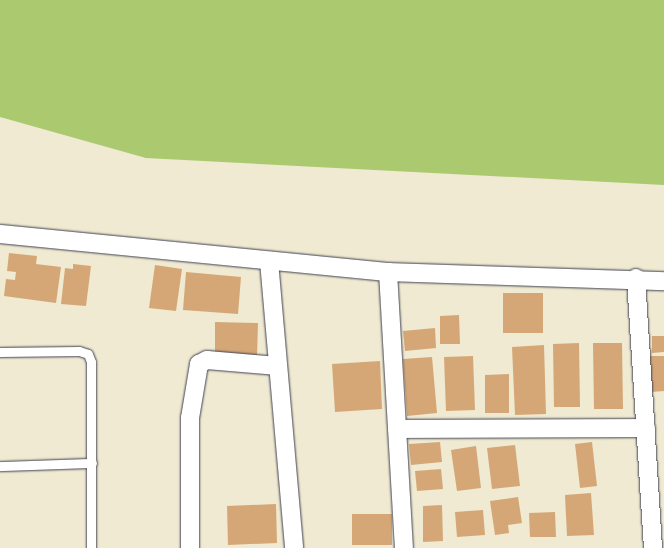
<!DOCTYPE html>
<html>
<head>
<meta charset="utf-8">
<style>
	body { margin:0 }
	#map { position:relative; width:664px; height:548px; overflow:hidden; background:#efead1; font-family:"Shantell Sans",sans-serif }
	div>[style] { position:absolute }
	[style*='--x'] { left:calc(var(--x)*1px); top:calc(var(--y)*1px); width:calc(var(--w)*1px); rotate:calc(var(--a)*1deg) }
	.green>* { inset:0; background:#abc96f }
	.building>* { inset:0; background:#d5a777 }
	.roads { filter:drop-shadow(0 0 1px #414052) drop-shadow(0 0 1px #414052) }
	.service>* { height:9px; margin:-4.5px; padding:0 4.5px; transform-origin:4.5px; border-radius:4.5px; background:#fff }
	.minor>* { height:18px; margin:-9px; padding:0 9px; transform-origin:9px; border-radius:9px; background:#fff }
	span { translate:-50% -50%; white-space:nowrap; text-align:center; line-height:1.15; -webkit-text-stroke:3px #fdfcf7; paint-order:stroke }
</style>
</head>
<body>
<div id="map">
	<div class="green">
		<i style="clip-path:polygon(0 0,664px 0,664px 185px,146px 158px,0 117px)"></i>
	</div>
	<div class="building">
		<i style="clip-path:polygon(9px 253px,37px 256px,36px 264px,61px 267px,56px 303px,4px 296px,6px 279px,15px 280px,16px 272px,7px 271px)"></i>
		<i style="clip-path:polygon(73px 264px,91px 266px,86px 306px,61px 304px,65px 268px,73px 269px)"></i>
		<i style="clip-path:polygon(155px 265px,182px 269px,176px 311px,149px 308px)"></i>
		<i style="clip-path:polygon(186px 272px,241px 277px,238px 314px,183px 310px)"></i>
		<i style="clip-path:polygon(503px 293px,543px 293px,543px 333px,503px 333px)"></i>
		<i style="clip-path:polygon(459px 315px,460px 344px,440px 344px,440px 316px)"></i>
		<i style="clip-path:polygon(215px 322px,258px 323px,257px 358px,215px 357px)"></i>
		<i style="clip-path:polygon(435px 328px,436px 348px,405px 351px,403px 331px)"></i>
		<i style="clip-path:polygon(652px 336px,664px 336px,664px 352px,652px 353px)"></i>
		<i style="clip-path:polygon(579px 343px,580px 407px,554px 407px,553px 344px)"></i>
		<i style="clip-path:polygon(593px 343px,622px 343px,623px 409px,594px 409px)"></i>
		<i style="clip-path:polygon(544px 345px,546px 414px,515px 415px,512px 347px)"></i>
		<i style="clip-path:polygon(473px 356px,475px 410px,446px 411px,444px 357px)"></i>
		<i style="clip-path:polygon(650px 356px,664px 356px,664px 391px,651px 392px)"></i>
		<i style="clip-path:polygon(432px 357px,437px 413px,407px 416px,403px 359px)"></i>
		<i style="clip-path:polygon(380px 361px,382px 409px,335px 412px,332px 364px)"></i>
		<i style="clip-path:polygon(509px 374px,509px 413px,485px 413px,485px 375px)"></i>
		<i style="clip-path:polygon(440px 442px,442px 462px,411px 465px,409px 444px)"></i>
		<i style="clip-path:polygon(592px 442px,597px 486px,580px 488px,575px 444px)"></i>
		<i style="clip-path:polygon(515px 445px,520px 486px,492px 489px,487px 448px)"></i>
		<i style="clip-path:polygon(476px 446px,481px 488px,457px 491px,451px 450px)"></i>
		<i style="clip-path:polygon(441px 469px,443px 489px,417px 491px,415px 471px)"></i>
		<i style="clip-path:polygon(591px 493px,594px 535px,567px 536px,565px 495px)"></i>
		<i style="clip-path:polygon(518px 497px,522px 523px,508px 525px,509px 533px,495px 535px,490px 501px)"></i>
		<i style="clip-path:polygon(276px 504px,277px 543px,228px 545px,227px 506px)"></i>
		<i style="clip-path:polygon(442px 505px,443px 541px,423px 542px,423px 506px)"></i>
		<i style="clip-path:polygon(483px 510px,485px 535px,457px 537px,455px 512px)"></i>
		<i style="clip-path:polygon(555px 512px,556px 537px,530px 537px,529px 513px)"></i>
		<i style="clip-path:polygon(352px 514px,392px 514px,392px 545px,352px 545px)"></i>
	</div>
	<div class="roads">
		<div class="service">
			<i style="--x:0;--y:352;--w:79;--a:-0.7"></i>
			<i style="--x:79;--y:351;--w:9;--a:18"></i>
			<i style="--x:88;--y:354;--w:9;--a:69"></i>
			<i style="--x:91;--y:362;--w:186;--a:90"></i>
			<i style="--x:0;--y:466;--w:92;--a:-1.9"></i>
		</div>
		<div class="minor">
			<i style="--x:0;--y:234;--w:390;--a:5.6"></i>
			<i style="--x:388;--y:272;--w:276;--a:1.9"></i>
			<i style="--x:269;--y:261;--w:288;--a:85"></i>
			<i style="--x:388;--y:272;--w:276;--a:86.7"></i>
			<i style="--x:636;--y:278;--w:271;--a:86.4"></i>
			<i style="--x:397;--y:429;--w:249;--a:-0.2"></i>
			<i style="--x:190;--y:548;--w:130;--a:-90"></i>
			<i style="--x:190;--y:418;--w:55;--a:-80.5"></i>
			<i style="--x:199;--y:364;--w:9;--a:-27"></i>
			<i style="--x:207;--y:360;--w:71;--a:4.8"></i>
		</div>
	</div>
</div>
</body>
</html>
